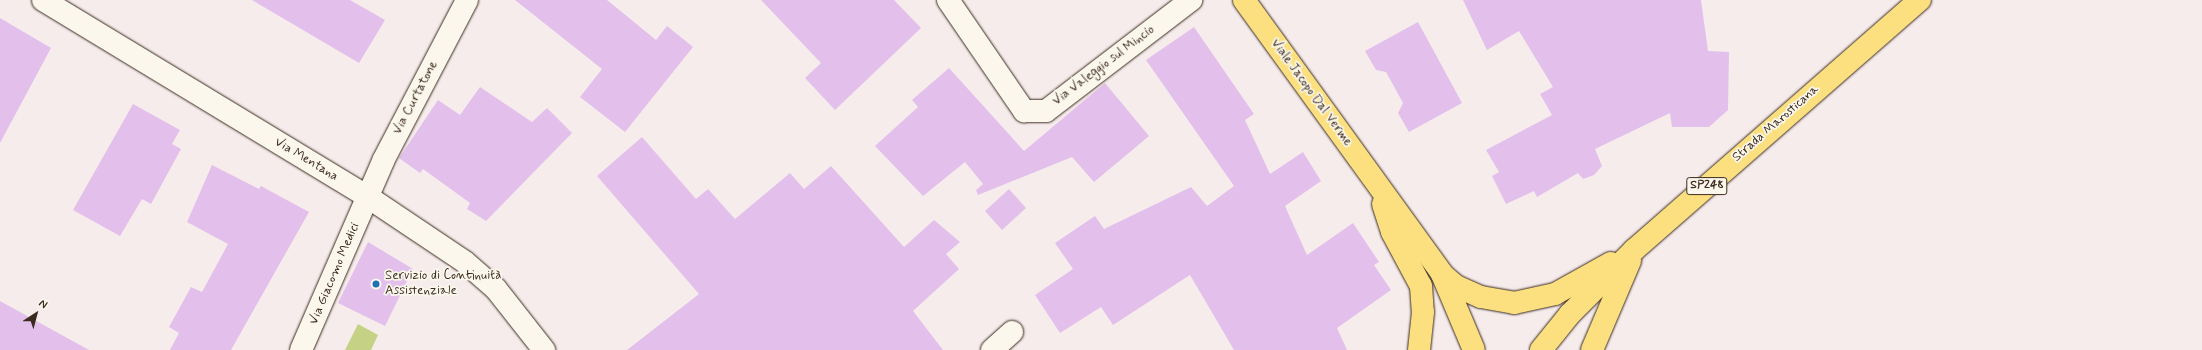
<!DOCTYPE html>
<html>
<head>
<meta charset="utf-8">
<style>
	body { margin:0 }
	#map { position:relative; width:2202px; height:350px; overflow:hidden; background:#f6ecec; font-family:Mynerve,sans-serif }
	div>[style] { position:absolute }
	[style*='--x'] { left:calc(var(--x)*1px); top:calc(var(--y)*1px); width:calc(var(--w)*1px); rotate:calc(var(--a)*1deg) }
	.green>* { inset:0; background:#c5d285 }
	.building>* { inset:0; background:#e3c0eb }
	.roads { filter:drop-shadow(0 0 1px #3b2a1e) drop-shadow(0 0 1px #3b2a1e) }
	.minor>* { height:22px; margin:-11px; padding:0 11px; transform-origin:11px; border-radius:11px; background:#fbf7ec }
	.major>* { height:22px; margin:-11px; padding:0 11px; transform-origin:11px; border-radius:11px; background:#fce080 }
	.dots>* { width:11px; height:11px; translate:-50% -50%; box-sizing:border-box; border:2px solid #fbf7ec; border-radius:50% }
	span { translate:-50% -50%; white-space:nowrap; text-align:center; line-height:1.15; -webkit-text-stroke:3.5px #fbf7ec; paint-order:stroke }
	.shield-label span { padding:1px 3px; background:#fbf7ec; border:1px solid; border-radius:3px; -webkit-text-stroke-width:0 }
	.shield-label { font-size:12px; color:#3b2a1e; font-weight:700 }
	.street-label { font-size:13px; color:#3b2a1e }
	.poi-label { font-size:13px; color:#3b2a1e }
	.left { translate:0 -50%; text-align:left }
	.north { position:absolute; left:16px; top:294px; width:40px; height:40px; -webkit-text-stroke:3px #fbf7ec; paint-order:stroke; rotate:36deg; font-size:11px; font-weight:700; line-height:16px; text-align:center; color:#3b2a1e }
	.north::after { content:''; display:block; margin:auto; width:14px; height:18px; background:#3b2a1e; clip-path:polygon(50% 0,100% 100%,50% 72%,0 100%) }
</style>
</head>
<body>
<div id="map">
	<div class="green">
		<i style="clip-path:polygon(358px 324px,378px 335px,371px 350px,345px 350px)"></i>
	</div>
	<div class="building">
		<i style="clip-path:polygon(252px 0,350px 0,385px 20px,359px 63px)"></i>
		<i style="clip-path:polygon(515px 0,607px 0,656px 40px,667px 26px,693px 47px,625px 132px,580px 97px,602px 69px)"></i>
		<i style="clip-path:polygon(761px 0,894px 0,921px 28px,835px 110px,805px 78px,821px 63px)"></i>
		<i style="clip-path:polygon(1463px 0,1701px 0,1708px 51px,1729px 52px,1728px 110px,1709px 127px,1672px 127px,1670px 113px,1595px 149px,1602px 166px,1594px 175px,1583px 179px,1578px 173px,1537px 197px,1534px 191px,1506px 204px,1492px 176px,1499px 172px,1486px 150px,1552px 115px,1540px 94px,1553px 87px,1519px 31px,1487px 50px)"></i>
		<i style="clip-path:polygon(0 18px,51px 48px,0 143px)"></i>
		<i style="clip-path:polygon(1418px 22px,1462px 103px,1409px 132px,1398px 113px,1403px 103px,1386px 72px,1376px 70px,1365px 51px)"></i>
		<i style="clip-path:polygon(1194px 27px,1254px 114px,1245px 120px,1270px 174px,1303px 152px,1321px 181px,1285px 206px,1307px 255px,1353px 223px,1379px 262px,1374px 265px,1391px 290px,1337px 328px,1347px 350px,1234px 350px,1190px 275px,1113px 325px,1101px 307px,1060px 333px,1035px 295px,1073px 269px,1055px 243px,1095px 216px,1104px 229px,1191px 187px,1207px 206px,1234px 186px,1146px 60px)"></i>
		<i style="clip-path:polygon(949px 68px,1024px 151px,1105px 83px,1149px 136px,1094px 182px,1072px 157px,978px 195px,976px 190px,983px 184px,965px 162px,923px 196px,875px 146px,918px 107px,912px 100px)"></i>
		<i style="clip-path:polygon(480px 87px,532px 122px,547px 108px,572px 133px,486px 221px,467px 209px,470px 203px,423px 169px,420px 173px,399px 158px,438px 100px,460px 115px)"></i>
		<i style="clip-path:polygon(133px 104px,180px 130px,172px 144px,181px 149px,151px 204px,142px 199px,120px 236px,73px 210px)"></i>
		<i style="clip-path:polygon(642px 137px,696px 199px,708px 189px,735px 219px,790px 173px,804px 189px,831px 166px,904px 247px,934px 220px,960px 242px,946px 254px,959px 269px,913px 311px,943px 350px,627px 350px,699px 294px,597px 176px)"></i>
		<i style="clip-path:polygon(212px 165px,259px 189px,261px 186px,309px 212px,231px 350px,170px 350px,179px 333px,169px 327px,191px 287px,202px 292px,228px 244px,187px 222px)"></i>
		<i style="clip-path:polygon(1009px 189px,1026px 208px,1002px 230px,985px 211px)"></i>
		<i style="clip-path:polygon(368px 242px,413px 269px,385px 326px,338px 303px)"></i>
		<i style="clip-path:polygon(0 301px,89px 350px,0 350px)"></i>
	</div>
	<div class="roads">
		<div class="minor">
			<i style="--x:43;--y:0;--w:380;--a:31.2"></i>
			<i style="--x:368;--y:197;--w:117;--a:33.8"></i>
			<i style="--x:465;--y:262;--w:41;--a:41.1"></i>
			<i style="--x:496;--y:289;--w:78;--a:51.8"></i>
			<i style="--x:948;--y:0;--w:135;--a:55.6"></i>
			<i style="--x:1024;--y:111;--w:22;--a:0"></i>
			<i style="--x:1046;--y:111;--w:183;--a:-37.4"></i>
			<i style="--x:301;--y:350;--w:208;--a:-66.5"></i>
			<i style="--x:384;--y:159;--w:179;--a:-62.4"></i>
			<i style="--x:992;--y:350;--w:27;--a:-42"></i>
		</div>
		<div class="major">
			<i style="--x:1244;--y:0;--w:338;--a:54.1"></i>
			<i style="--x:1442;--y:274;--w:82;--a:67.2"></i>
			<i style="--x:1383;--y:204;--w:29;--a:72"></i>
			<i style="--x:1392;--y:232;--w:61;--a:61.8"></i>
			<i style="--x:1421;--y:286;--w:26;--a:86"></i>
			<i style="--x:1423;--y:312;--w:38;--a:96"></i>
			<i style="--x:1442;--y:274;--w:18;--a:41"></i>
			<i style="--x:1456;--y:286;--w:27;--a:24"></i>
			<i style="--x:1481;--y:297;--w:34;--a:10"></i>
			<i style="--x:1514;--y:303;--w:42;--a:-12.4"></i>
			<i style="--x:1555;--y:294;--w:64;--a:-29"></i>
			<i style="--x:1541;--y:350;--w:46;--a:-51.1"></i>
			<i style="--x:1570;--y:314;--w:91;--a:-45"></i>
			<i style="--x:1634;--y:250;--w:380;--a:-41.2"></i>
			<i style="--x:1592;--y:350;--w:97;--a:-66.9"></i>
		</div>
	</div>
	<div class="dots">
		<i style="left:376px;top:284px;background:#1f6fb2"></i>
	</div>
	<div class="shield-label">
		<span style="left:1707px;top:186px">SP248</span>
	</div>
	<div class="street-label">
		<span style="left:1104px;top:66px;rotate:-37deg">Via Valeggio sul Mincio</span>
		<span style="left:1311px;top:93px;rotate:54deg">Viale Jacopo Dal Verme</span>
		<span style="left:416px;top:98px;rotate:-62deg">Via Curtatone</span>
		<span style="left:1776px;top:124px;rotate:-41deg">Strada Marosticana</span>
		<span style="left:306px;top:160px;rotate:31deg">Via Mentana</span>
		<span style="left:335px;top:274px;rotate:-67deg">Via Giacomo Medici</span>
	</div>
	<div class="poi-label">
		<span class="left" style="left:385px;top:284px">Servizio di Continuità<br>Assistenziale</span>
	</div>
	<div class="north">N</div>
</div>
</body>
</html>
